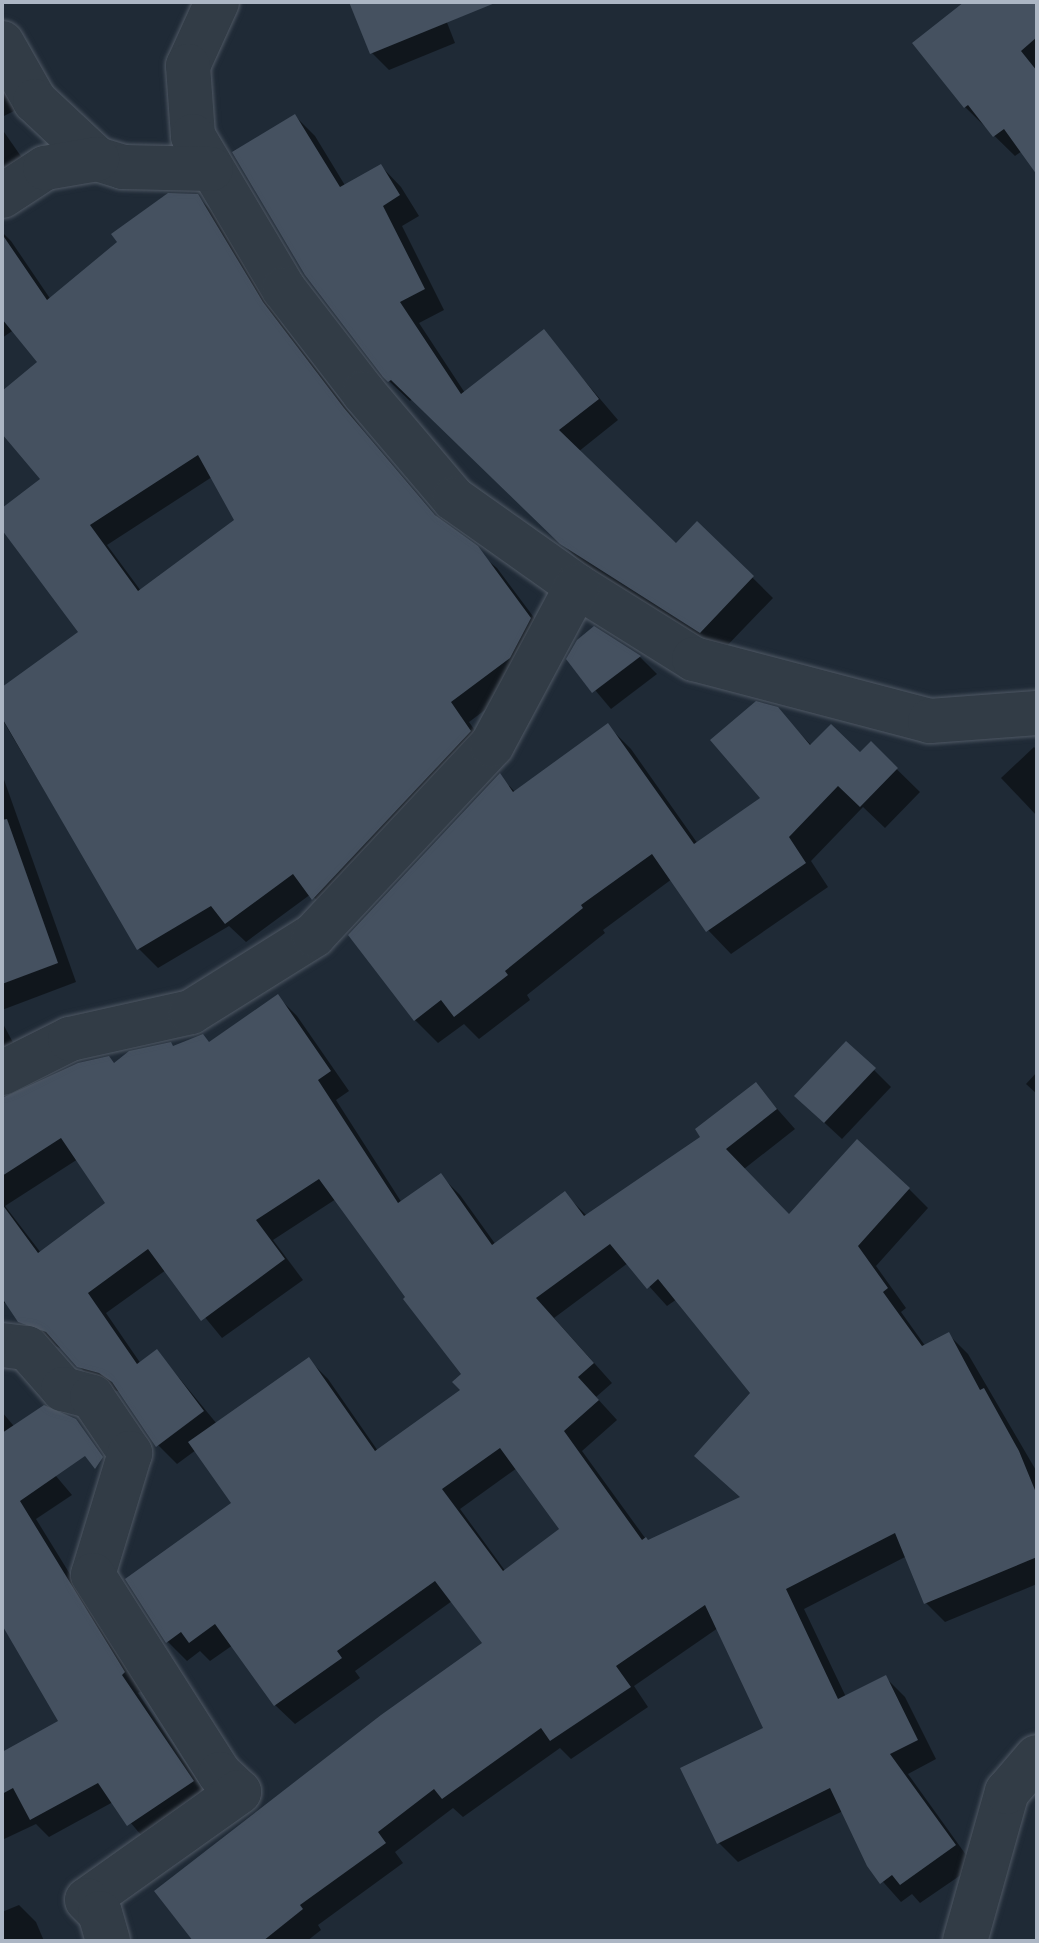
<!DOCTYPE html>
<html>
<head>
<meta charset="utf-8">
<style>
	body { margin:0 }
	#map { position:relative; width:1039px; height:1943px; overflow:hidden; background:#1f2a36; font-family:Quicksand,sans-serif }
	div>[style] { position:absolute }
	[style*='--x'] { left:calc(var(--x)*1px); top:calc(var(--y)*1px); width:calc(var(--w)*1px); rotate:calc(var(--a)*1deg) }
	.shadow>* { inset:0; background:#0007 }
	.building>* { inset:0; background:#455160 }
	.roads { filter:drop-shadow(0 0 2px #505965) drop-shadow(0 0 2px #505965) }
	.minor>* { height:44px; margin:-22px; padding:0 22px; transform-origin:22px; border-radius:22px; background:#323c46 }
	span { translate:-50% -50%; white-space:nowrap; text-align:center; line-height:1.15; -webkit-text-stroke:6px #18212b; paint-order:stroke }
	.frame { position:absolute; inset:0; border:4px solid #acb6c4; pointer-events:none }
</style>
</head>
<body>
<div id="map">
	<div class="shadow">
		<i style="clip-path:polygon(351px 2px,439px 2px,455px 43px,389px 70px,372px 53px)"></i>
		<i style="clip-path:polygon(968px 2px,1037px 2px,1037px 172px,1022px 151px,1015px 156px,965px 107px)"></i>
		<i style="clip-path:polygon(2px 78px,18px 109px,2px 117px)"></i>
		<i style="clip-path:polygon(295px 116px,315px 136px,346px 187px,381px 166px,401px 187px,419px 216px,402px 226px,444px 310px,419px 323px,465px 393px,543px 332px,618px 420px,578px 452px,676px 546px,698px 524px,773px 598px,721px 652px,583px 564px,412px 399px,410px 401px,389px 381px)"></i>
		<i style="clip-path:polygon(2px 129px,36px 178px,2px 203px)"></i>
		<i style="clip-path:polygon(evenodd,197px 196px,217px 216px,282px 324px,363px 430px,442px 523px,497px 568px,550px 639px,529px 677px,469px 722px,489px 751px,333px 918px,311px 894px,246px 942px,229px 926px,158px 968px,138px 948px,2px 719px,2px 690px,80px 633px,2px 526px,2px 510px,43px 480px,2px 431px,2px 394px,109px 305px,197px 196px,212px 477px,236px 521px,141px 591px,107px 545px,212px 477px)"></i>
		<i style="clip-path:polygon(2px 232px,11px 241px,66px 322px,15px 329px,2px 338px)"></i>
		<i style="clip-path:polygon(594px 629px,640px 657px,657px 674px,611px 709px,569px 659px)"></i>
		<i style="clip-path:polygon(777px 709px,812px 746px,860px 755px,871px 744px,920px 792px,885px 828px,863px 807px,811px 861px,828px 887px,731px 954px,708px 930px,672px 879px,603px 930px,605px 933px,527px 995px,530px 1000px,479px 1039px,464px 1024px,438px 1043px,415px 1020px,351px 935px,500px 776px,516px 793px,608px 726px,631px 749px,698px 844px,763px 799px)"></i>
		<i style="clip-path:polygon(1034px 747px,1037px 750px,1037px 816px,1001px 778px)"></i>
		<i style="clip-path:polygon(2px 774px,76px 982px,2px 1010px)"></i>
		<i style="clip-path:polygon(evenodd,278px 997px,297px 1016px,349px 1091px,336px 1100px,402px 1203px,440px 1175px,460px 1195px,496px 1245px,565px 1194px,587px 1216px,703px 1137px,756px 1085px,795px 1129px,744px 1169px,790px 1217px,909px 1189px,928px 1208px,876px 1266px,906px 1308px,901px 1312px,926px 1347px,948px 1334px,968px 1354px,1037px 1472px,1037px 1584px,945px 1622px,926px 1603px,907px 1556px,804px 1609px,846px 1697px,886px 1678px,905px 1697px,936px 1759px,908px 1774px,974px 1866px,920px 1903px,912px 1894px,901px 1902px,868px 1865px,843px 1811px,738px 1862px,719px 1843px,766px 1729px,718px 1628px,634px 1686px,648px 1707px,571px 1759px,560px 1748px,463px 1817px,453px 1808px,395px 1852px,403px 1863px,318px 1925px,321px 1930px,307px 1941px,196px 1941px,484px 1644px,452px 1601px,355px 1671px,360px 1678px,295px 1724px,275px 1705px,233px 1645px,210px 1661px,200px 1651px,187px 1661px,167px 1641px,234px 1503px,196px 1450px,177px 1464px,158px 1445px,121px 1392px,98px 1386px,63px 1349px,40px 1341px,7px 1301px,2px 1305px,2px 1099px,174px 1048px,210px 1044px,278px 997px,78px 1159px,108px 1203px,41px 1253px,5px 1206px,78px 1159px,278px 997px,336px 1199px,464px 1374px,463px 1391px,378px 1451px,328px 1379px,309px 1360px,217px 1424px,157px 1351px,141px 1364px,106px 1313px,166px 1270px,222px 1338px,303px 1280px,273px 1240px,336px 1199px,278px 997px,628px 1263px,667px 1306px,677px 1299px,753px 1393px,742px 1498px,648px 1542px,582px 1451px,617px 1420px,596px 1397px,612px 1383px,554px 1318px,628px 1263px,278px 997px,517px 1468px,561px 1530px,506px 1572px,460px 1509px,517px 1468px)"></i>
		<i style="clip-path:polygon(2px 1022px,24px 1063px,2px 1078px)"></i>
		<i style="clip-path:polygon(874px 1070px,891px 1087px,842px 1139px,814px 1113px)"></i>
		<i style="clip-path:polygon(1037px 1072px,1037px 1094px,1026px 1084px)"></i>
		<i style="clip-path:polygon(2px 1412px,72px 1495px,36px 1519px,142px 1691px,138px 1693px,210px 1800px,147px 1842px,113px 1802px,49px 1837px,36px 1824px,2px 1840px,2px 1754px,60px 1722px,2px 1617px)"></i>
		<i style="clip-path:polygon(19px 1905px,36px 1922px,44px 1941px,2px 1941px,2px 1912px)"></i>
	</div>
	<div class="building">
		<i style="clip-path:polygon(349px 2px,494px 2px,495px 3px,370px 54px)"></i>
		<i style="clip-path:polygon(964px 2px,1037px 2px,1037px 37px,1021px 51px,1037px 71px,1037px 175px,1004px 129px,993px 137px,968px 105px,964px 108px,912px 43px)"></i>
		<i style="clip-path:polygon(295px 114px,340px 187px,381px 164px,400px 195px,383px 206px,425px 289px,400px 302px,461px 394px,544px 329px,599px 399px,559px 430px,676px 543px,697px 521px,754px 576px,700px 633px,560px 544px,391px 380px,388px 382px,383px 377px,305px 275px,232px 152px)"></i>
		<i style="clip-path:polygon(evenodd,168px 193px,198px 194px,263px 302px,344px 408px,435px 515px,478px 546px,531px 618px,510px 658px,451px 702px,471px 731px,312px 900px,293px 874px,225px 924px,211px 906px,137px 950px,2px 718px,2px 687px,78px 632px,2px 530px,2px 508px,40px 479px,2px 434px,2px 391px,37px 362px,2px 319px,2px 234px,47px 300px,117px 242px,111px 234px,168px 193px,198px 455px,234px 520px,138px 591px,90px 525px,198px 455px)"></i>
		<i style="clip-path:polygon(594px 626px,641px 656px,592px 693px,566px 659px,577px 640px)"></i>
		<i style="clip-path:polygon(756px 701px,778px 707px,810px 745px,831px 724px,860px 752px,871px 741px,898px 768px,860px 807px,838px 786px,789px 837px,806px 863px,706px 932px,652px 854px,581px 905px,583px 908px,505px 971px,508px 975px,454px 1017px,441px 1000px,414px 1021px,348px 935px,500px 773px,513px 792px,608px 723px,694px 844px,760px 798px,710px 740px)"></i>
		<i style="clip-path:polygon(7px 819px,58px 963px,2px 984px,2px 820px)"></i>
		<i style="clip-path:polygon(evenodd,278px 994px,331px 1071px,318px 1080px,398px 1203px,441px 1173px,492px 1245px,565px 1191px,584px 1216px,700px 1137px,695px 1129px,756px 1082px,777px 1109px,726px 1149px,789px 1214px,857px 1139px,910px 1188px,858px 1246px,888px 1288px,883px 1292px,922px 1346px,949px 1332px,980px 1390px,984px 1388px,1019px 1451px,1037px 1495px,1037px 1557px,924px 1604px,895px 1533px,786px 1589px,838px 1699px,886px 1675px,918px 1740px,890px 1754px,956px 1845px,900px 1885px,892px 1875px,880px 1884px,867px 1866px,830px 1788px,717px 1844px,680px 1768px,763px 1728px,705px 1605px,616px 1666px,631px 1687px,550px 1741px,541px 1728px,442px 1799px,434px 1789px,378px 1832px,386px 1843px,300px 1905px,303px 1909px,263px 1941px,193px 1941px,154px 1891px,381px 1715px,482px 1643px,435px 1581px,337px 1651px,342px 1658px,274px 1706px,215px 1624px,189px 1643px,181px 1632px,166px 1643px,125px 1579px,231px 1503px,188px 1442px,309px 1357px,375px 1451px,460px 1390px,452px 1382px,461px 1374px,403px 1299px,405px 1297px,319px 1179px,256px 1220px,285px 1259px,201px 1321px,148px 1249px,88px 1293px,137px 1364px,157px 1349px,204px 1411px,156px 1447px,112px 1382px,99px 1373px,77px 1367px,46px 1332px,18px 1322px,2px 1298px,2px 1204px,38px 1253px,105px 1203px,61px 1138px,2px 1176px,2px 1098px,78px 1063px,109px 1056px,114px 1063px,129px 1051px,171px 1042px,173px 1046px,203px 1034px,209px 1042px,278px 994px,610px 1244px,647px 1289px,658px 1279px,750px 1393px,694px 1456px,740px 1497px,648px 1540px,646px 1537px,642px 1540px,564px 1431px,599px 1400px,578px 1377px,594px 1363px,536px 1298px,610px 1244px,278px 994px,500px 1448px,559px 1529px,503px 1571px,442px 1489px,500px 1448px)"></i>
		<i style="clip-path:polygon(846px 1041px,876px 1068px,824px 1123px,794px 1096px)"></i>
		<i style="clip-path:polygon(44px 1405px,76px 1419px,103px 1457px,95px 1469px,85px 1456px,20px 1501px,125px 1672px,122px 1675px,194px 1781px,127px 1826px,98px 1783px,30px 1820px,13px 1788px,2px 1794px,2px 1752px,58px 1721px,2px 1625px,2px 1433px)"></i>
	</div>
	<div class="roads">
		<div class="minor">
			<i style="--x:217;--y:2;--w:70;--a:114.4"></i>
			<i style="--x:188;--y:66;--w:70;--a:85.9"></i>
			<i style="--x:193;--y:136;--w:178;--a:59.3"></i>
			<i style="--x:284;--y:289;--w:131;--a:52.4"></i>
			<i style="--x:364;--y:393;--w:139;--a:49.7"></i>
			<i style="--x:454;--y:499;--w:151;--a:35.3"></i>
			<i style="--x:577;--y:586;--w:138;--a:32"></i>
			<i style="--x:694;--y:659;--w:244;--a:14.7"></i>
			<i style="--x:930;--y:721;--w:107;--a:-4.3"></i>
			<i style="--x:2;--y:43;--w:67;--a:60.4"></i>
			<i style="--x:35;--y:101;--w:85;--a:43.1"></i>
			<i style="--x:97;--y:159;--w:27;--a:17"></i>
			<i style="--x:123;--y:167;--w:88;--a:1.3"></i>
			<i style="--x:2;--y:196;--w:51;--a:-33.1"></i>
			<i style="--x:45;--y:168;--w:53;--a:-9.8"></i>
			<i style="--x:2;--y:1073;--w:76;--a:-26.6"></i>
			<i style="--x:70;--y:1039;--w:124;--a:-12.6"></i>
			<i style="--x:191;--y:1012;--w:145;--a:-32"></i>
			<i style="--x:314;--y:935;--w:260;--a:-46.9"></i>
			<i style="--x:492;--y:745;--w:180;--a:-61.9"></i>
			<i style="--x:2;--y:1345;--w:25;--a:7"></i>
			<i style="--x:27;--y:1348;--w:55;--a:48.7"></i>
			<i style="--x:63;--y:1389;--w:30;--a:15"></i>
			<i style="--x:92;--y:1397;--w:68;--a:55.8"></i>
			<i style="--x:130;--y:1453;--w:127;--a:106.9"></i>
			<i style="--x:93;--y:1575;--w:236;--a:57.5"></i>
			<i style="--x:220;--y:1774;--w:26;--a:43"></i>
			<i style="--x:239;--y:1792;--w:186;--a:144.6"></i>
			<i style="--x:87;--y:1900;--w:18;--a:45"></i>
			<i style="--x:100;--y:1913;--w:29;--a:74"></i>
			<i style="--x:965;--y:1941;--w:155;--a:-74.3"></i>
			<i style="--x:1007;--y:1792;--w:46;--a:-49.4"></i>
		</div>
	</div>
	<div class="frame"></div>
</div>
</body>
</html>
